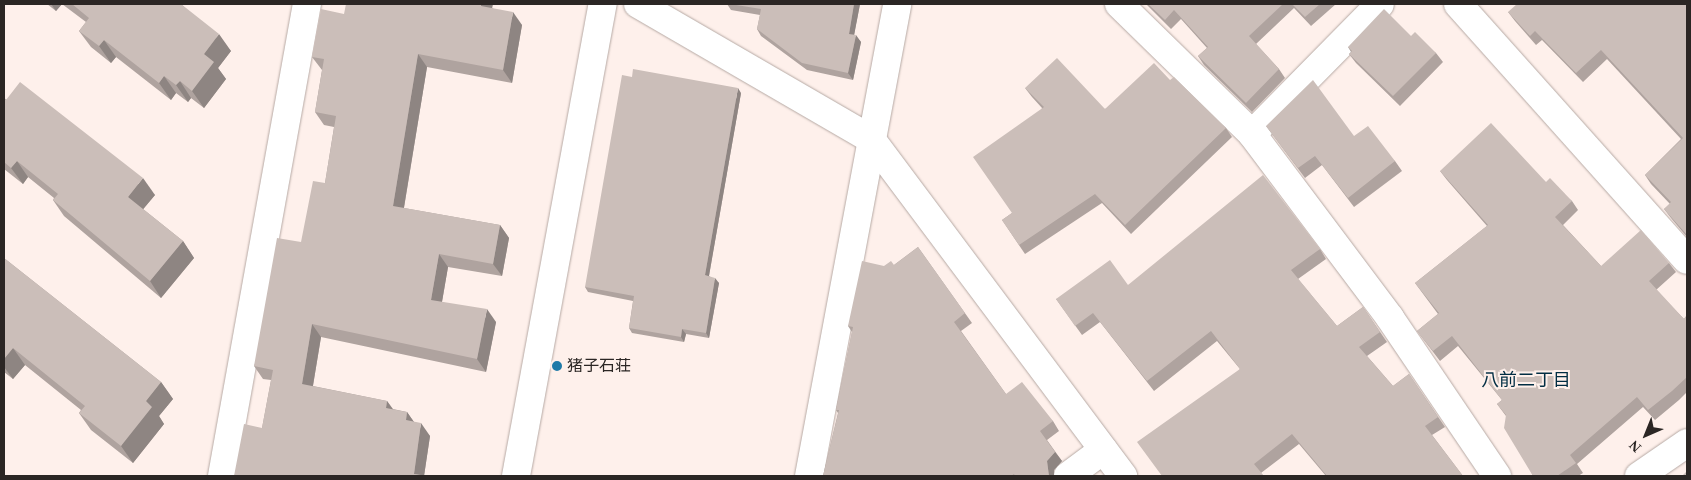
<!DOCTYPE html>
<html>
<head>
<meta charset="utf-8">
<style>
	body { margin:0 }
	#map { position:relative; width:1691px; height:480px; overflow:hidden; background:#fef0eb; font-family:"Times New Roman","Noto Sans JP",serif }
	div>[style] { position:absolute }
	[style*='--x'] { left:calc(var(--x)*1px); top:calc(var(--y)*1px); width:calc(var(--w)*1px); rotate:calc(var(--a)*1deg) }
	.roads { filter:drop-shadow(0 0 1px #b6a9a4) drop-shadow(0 0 1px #b6a9a4) }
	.minor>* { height:28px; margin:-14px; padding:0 14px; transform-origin:14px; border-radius:14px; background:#fff }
	.wall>* { inset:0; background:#afa39f }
	.shaded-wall>* { inset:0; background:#8e8582 }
	.building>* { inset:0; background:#cbbeb9 }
	.dots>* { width:14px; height:14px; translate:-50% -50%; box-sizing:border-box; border:2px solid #fef0eb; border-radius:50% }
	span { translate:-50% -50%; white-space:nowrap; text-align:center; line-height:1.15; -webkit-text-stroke:4px #fef0eb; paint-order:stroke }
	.poi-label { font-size:16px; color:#2b2624 }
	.left { translate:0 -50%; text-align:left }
	.neighbourhood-label { font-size:18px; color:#012d43 }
	.frame { position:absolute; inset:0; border:5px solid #2b2624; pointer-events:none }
	.north { position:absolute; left:1621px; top:410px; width:50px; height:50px; -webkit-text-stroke:4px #fef0eb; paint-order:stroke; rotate:224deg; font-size:14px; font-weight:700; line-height:20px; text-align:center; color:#2b2624 }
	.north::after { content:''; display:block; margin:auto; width:18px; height:22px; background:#2b2624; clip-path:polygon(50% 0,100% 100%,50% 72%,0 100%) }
</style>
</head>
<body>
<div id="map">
	<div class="roads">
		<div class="minor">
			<i style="--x:638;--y:4;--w:269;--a:30.1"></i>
			<i style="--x:871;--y:139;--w:421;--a:53.2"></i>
			<i style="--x:1119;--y:4;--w:186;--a:44.3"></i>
			<i style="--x:1252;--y:134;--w:230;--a:53.1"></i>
			<i style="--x:1390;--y:318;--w:191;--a:55.9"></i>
			<i style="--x:1458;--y:4;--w:343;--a:48.2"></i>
			<i style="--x:1252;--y:134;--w:182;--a:-45.4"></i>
			<i style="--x:222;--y:476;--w:480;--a:-79.8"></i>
			<i style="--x:516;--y:476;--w:480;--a:-79.6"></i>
			<i style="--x:809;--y:476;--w:480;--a:-79.4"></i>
			<i style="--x:1068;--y:476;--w:44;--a:-36.6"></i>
			<i style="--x:1639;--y:476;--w:58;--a:-34.5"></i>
		</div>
	</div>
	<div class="wall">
		<i style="clip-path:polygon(47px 4px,62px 4px,56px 11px)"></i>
		<i style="clip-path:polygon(62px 4px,181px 4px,231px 51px,218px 68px,226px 79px,204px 108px,191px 98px,188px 102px,176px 93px,171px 100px,116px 57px,111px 63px,91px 47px,79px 31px,86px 22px)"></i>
		<i style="clip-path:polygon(727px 4px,860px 4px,854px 35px,861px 42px,853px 80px,807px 70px,761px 36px,757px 29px,760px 15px,731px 10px)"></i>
		<i style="clip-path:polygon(1146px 4px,1336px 4px,1311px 26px,1294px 8px,1256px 44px,1279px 69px,1285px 78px,1252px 112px,1204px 65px,1198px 56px,1207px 48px,1181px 19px,1171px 29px)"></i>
		<i style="clip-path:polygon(1687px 4px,1687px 237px,1671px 218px,1664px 209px,1670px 204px,1651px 184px,1645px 175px,1681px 139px,1607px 59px,1583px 82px,1542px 40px,1536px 45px,1515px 21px,1508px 12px)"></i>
		<i style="clip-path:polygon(492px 8px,522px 25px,512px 83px,427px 67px,404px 208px,500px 225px,509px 238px,502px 276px,448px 267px,442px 302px,496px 322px,486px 372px,321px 337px,313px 386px,387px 401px,393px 409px,407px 412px,414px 422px,430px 436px,424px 476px,234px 476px,262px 428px,271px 380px,263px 379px,254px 366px,325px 183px,334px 127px,324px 125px,315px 112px,322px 70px,312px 57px,344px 14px)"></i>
		<i style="clip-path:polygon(1411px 36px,1436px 53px,1443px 62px,1400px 106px,1356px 63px,1349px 54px,1351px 52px,1348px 47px)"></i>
		<i style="clip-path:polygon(1170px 80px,1226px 128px,1232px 137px,1131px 234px,1102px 203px,1025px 254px,1002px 220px,1012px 213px,1042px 108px,1032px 97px,1025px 88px,1105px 109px)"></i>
		<i style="clip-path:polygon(741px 93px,709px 276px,719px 283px,709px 338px,686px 334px,684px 342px,632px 333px,629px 328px,633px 301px,588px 292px,585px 287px)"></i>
		<i style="clip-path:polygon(4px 98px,155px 195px,143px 209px,183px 241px,194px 258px,161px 298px,64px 216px,53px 200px,54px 198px,28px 177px,23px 184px,4px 169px)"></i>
		<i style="clip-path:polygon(1266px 126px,1354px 136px,1395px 161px,1402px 171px,1354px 207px,1322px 165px,1305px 178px)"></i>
		<i style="clip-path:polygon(1440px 171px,1546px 182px,1572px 201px,1578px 210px,1563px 225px,1601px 266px,1669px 263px,1676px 272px,1656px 290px,1684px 319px,1687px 315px,1687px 392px,1679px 400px,1655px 420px,1643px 407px,1577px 464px,1583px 473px,1578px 476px,1533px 476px,1506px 416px,1497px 404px,1502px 400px,1458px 346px,1440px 361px,1417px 331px,1438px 314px,1415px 283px,1487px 226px,1447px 180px)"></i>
		<i style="clip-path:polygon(918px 247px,972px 323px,961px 331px,1006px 394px,1053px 421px,1059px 431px,1047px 440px,1062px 461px,1054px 470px,1054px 476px,823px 476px,838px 413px,836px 410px,852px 332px,848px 326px,884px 266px,894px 265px)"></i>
		<i style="clip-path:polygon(1320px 249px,1326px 259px,1298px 279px,1337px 326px,1363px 307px,1387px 342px,1367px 356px,1393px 386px,1409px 374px,1445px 427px,1432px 435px,1463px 476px,1326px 476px,1299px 444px,1261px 473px,1162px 476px,1240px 369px,1217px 341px,1154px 391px,1100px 322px,1082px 335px,1056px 299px,1128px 285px)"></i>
		<i style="clip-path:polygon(4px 258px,161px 382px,173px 399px,159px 416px,164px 424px,133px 463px,91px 430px,79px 413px,81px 410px,25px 365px,13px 379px,4px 372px)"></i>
	</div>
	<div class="shaded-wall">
		<i style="clip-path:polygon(51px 4px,62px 4px,56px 11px)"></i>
		<i style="clip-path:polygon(481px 4px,493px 4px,490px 19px,481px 6px)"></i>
		<i style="clip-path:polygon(854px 4px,860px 4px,853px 41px,849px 34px)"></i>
		<i style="clip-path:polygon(513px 12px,522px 25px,512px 83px,503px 70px)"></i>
		<i style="clip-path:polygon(219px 34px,231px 51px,218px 68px,226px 79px,204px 108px,192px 91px,204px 54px)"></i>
		<i style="clip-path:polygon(856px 35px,861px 42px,853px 80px,848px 73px)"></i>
		<i style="clip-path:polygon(104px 40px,116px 57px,111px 63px,99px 46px)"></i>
		<i style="clip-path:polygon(418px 54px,427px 67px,402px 219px,393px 206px)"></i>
		<i style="clip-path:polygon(164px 76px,176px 93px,171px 100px,159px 83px)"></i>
		<i style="clip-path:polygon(180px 81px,191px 98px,188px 102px,176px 85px)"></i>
		<i style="clip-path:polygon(738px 88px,741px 93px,708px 281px,705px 275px)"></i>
		<i style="clip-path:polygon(17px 161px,28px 177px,23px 184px,11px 168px)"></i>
		<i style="clip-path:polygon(143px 178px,155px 195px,140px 213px,128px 197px)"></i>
		<i style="clip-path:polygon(500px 225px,509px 238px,502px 276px,493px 264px)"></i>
		<i style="clip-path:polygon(183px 241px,194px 258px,161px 298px,150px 281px)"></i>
		<i style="clip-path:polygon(439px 254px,448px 267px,440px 313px,431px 300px)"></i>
		<i style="clip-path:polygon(715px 278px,719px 283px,709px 338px,706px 333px)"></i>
		<i style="clip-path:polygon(487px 309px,496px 322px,486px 372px,477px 359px)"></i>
		<i style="clip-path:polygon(312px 324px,321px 337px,311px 397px,302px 384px)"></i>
		<i style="clip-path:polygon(682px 329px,686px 334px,684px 342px,681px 337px)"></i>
		<i style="clip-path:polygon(13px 348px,25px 365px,13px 379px,4px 367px,4px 359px)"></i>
		<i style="clip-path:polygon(161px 382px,173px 399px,159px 416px,164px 424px,133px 463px,121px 446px,146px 401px)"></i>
		<i style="clip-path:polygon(387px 401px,396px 414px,386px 408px)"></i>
		<i style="clip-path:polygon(407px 412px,416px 425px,406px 420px)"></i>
		<i style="clip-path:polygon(421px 423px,430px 436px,424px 476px,414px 474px)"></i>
		<i style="clip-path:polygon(1055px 452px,1062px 461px,1054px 470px,1054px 476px,1049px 476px,1047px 461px)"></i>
	</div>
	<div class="building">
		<i style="clip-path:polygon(72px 4px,181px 4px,219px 34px,204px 54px,214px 62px,192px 91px,180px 81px,176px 85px,164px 76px,159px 83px,104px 40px,99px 46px,79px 31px,89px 18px)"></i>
		<i style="clip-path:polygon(346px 4px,481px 4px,481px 6px,513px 12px,503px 70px,418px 54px,393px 206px,500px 225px,493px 264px,439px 254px,431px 300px,487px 309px,477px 359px,312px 324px,302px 384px,387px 401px,386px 408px,407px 412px,406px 420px,421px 423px,414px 474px,428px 476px,234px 476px,244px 424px,262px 428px,273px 370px,254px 366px,277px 238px,301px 242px,313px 181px,325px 183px,336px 116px,315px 112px,324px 59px,312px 57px,321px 9px,344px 14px)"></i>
		<i style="clip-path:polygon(730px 4px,854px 4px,849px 34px,856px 35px,848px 73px,802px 63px,757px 29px,761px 9px)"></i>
		<i style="clip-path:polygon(1148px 4px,1283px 4px,1249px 36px,1279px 69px,1246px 103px,1198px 56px,1208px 47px,1174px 10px,1165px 20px)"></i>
		<i style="clip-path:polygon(1292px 4px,1320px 4px,1305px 17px)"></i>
		<i style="clip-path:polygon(1517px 4px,1687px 4px,1687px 235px,1664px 209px,1671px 202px,1645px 175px,1683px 138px,1601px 50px,1576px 73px,1535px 31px,1530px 36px,1508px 12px)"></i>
		<i style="clip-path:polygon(1384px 9px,1411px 36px,1415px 32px,1436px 53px,1393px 96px,1349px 54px,1352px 51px,1348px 47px)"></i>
		<i style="clip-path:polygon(1057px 58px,1105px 109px,1154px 63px,1170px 80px,1174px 77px,1226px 128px,1125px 225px,1095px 194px,1019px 245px,1002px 220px,1012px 213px,973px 157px,1044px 107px,1025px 88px)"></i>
		<i style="clip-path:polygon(633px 69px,738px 88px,705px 275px,715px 278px,706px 333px,682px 329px,681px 337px,629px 328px,634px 296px,585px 287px,622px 75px,632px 77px)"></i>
		<i style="clip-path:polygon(1313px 80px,1354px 136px,1368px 126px,1395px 161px,1348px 198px,1315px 156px,1298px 168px,1266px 126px)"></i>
		<i style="clip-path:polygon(20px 82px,143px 178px,128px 197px,183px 241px,150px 281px,53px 200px,58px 194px,17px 161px,11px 168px,4px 162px,4px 98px,6px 100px)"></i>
		<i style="clip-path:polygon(1491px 123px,1546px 182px,1550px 178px,1572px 201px,1555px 217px,1601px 266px,1641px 230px,1669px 263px,1649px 281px,1684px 319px,1687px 315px,1687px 377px,1672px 391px,1648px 410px,1637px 397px,1570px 455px,1576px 463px,1557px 476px,1533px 476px,1504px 428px,1506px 415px,1497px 404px,1502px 400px,1452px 336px,1433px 351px,1417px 331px,1439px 313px,1415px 283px,1488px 225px,1440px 171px)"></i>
		<i style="clip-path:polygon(1263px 175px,1320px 249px,1291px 270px,1337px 326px,1363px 307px,1380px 332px,1359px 347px,1393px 386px,1409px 374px,1438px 417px,1425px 426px,1463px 476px,1327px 476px,1292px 434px,1254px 464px,1264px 476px,1162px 476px,1137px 442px,1240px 369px,1211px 331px,1147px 381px,1093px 313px,1075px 326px,1056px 299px,1110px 260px,1128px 285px)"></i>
		<i style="clip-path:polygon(918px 247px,965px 313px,954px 322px,1006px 394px,1022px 382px,1053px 421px,1040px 431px,1055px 452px,1047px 461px,1049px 476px,1015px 476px,1014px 474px,1011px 476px,823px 476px,839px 410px,836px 410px,853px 327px,848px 326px,862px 261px,884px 266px,891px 261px,894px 265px)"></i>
		<i style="clip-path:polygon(4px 258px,161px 382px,146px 401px,152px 407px,121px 446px,79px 413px,85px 406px,13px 348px,4px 359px)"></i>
		<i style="clip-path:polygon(1687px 471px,1687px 476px,1682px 476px)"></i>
	</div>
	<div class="dots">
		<i style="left:557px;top:366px;background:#1f7aa8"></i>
	</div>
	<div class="poi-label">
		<span class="left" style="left:567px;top:366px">猪子石荘</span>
	</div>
	<div class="neighbourhood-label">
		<span style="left:1526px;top:380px">八前二丁目</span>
	</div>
	<div class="frame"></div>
	<div class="north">N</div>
</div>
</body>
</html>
